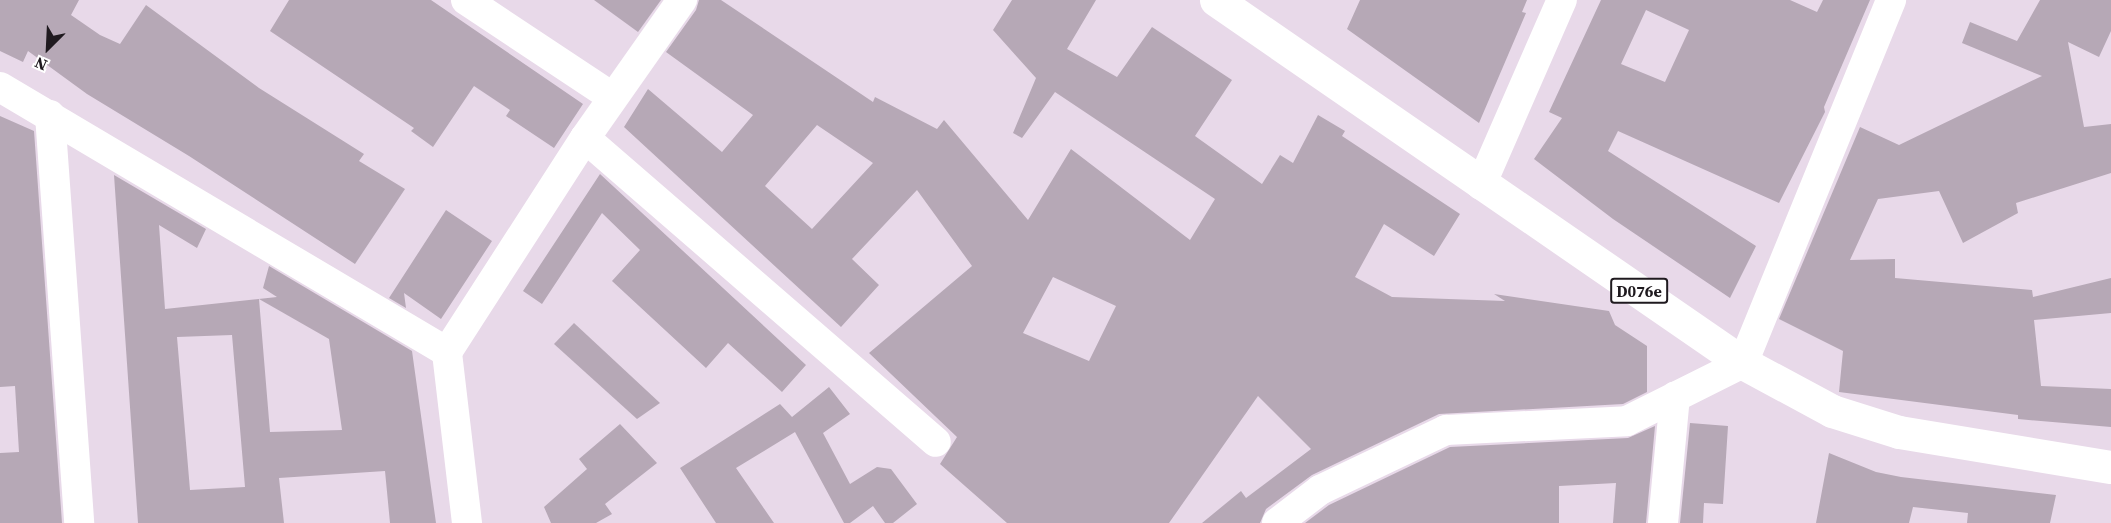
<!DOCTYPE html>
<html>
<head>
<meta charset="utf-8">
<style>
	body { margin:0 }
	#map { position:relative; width:2111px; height:523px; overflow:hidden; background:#e8d9e9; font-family:"Source Serif 4",serif }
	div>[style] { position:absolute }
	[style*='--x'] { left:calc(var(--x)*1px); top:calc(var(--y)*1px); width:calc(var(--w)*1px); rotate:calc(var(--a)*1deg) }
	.building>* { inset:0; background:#b6a8b6 }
	.minor>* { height:30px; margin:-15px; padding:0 15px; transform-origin:15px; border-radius:15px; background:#fff }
	.primary>* { height:33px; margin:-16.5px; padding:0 16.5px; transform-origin:16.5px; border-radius:16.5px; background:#fff }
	span { translate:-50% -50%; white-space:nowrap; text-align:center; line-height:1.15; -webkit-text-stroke:4.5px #fff; paint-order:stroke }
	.shield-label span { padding:2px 4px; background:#fff; border:2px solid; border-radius:4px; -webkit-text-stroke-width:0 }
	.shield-label { font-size:16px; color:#1f1a1f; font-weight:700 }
	.north { position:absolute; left:18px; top:18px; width:60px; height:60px; -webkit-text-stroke:4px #fff; paint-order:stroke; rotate:204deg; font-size:16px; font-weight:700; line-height:24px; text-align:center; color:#1f1a1f }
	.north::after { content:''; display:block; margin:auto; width:21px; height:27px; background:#1f1a1f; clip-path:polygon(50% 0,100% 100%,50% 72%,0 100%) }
</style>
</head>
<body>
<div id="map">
	<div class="building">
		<i style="clip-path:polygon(0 0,79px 0,71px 15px,100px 35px,120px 44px,146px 5px,259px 88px,364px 154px,359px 161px,405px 189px,355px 264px,189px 156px,87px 94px,28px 51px,23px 62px,0 51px)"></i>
		<i style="clip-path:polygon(289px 0,431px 0,583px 104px,554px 148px,506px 116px,510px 110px,474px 86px,433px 147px,411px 131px,414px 128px,270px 31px)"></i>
		<i style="clip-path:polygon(594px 0,661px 0,638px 32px)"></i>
		<i style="clip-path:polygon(evenodd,699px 0,721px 0,873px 102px,875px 97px,937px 129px,944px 120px,1028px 220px,1071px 149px,1190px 240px,1215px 199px,1055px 92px,1022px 138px,1013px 133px,1036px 78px,993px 30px,1012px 0,1096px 0,1067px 49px,1117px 77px,1152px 27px,1232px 80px,1195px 136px,1262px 184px,1280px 155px,1293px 163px,1318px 115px,1345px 131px,1342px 136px,1460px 214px,1434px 256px,1384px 224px,1355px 277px,1392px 297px,1505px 301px,1494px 294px,1609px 311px,1615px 325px,1647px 346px,1647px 392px,1623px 404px,1439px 414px,1312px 475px,1266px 509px,1260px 523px,1202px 523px,1241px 491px,1246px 498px,1311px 449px,1258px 396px,1169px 523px,1007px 523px,940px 464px,957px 437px,869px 353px,972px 266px,917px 190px,852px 259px,879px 285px,841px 327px,624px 127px,648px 89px,722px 152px,753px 115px,666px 52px,696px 10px,699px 0,817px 125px,873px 163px,812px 229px,765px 186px,817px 125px,699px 0,1053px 277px,1116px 306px,1089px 361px,1023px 333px,1053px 277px)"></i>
		<i style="clip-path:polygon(1360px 0,1527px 0,1522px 12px,1526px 13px,1479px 123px,1347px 29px)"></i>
		<i style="clip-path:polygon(evenodd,1601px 0,1790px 0,1817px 12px,1823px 0,1870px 0,1824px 107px,1825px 112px,1779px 203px,1618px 131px,1608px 151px,1756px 246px,1730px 298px,1613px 219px,1534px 159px,1562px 118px,1549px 112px,1601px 0,1646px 10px,1689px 30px,1665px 82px,1621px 64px,1646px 10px)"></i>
		<i style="clip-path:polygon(2040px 0,2111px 0,2111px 31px,2099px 57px,2068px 42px,2084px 127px,2111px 124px,2111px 173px,2016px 203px,2018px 213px,1963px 243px,1939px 191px,1878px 199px,1850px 260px,1895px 259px,1895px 278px,2032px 290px,2033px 297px,2111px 278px,2111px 313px,2034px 320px,2041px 386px,2111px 389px,2111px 427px,2018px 419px,2018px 415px,1839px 392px,1843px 351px,1779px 319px,1860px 127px,1899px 145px,2042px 76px,1962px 43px,1970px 22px,2017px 41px)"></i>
		<i style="clip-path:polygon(0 116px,34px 131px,62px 523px,0 523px,0 453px,19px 452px,15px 386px,0 387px)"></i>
		<i style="clip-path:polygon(600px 174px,806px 365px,782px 392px,728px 343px,706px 368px,612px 281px,640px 250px,602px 213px,542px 304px,523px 291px)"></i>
		<i style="clip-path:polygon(evenodd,114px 175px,206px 229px,197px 248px,159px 225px,165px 309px,277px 297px,263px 288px,269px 266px,412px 351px,436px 523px,390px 523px,385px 471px,279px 478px,284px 523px,138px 523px,114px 175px,259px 299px,329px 339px,342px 430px,270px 432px,259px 299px,114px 175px,232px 335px,245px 487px,190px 490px,177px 337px,232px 335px)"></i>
		<i style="clip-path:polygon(446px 210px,492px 241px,441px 319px,404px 293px,406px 308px,389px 298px)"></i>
		<i style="clip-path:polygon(574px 323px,660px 403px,637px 419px,554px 344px)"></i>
		<i style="clip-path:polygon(829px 387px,850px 414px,823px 433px,850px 484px,877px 467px,891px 469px,917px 504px,893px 523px,885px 523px,873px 506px,850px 523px,844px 523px,795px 432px,736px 468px,774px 523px,716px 523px,680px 468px,780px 404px,792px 417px)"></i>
		<i style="clip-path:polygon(1690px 423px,1728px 426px,1723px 504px,1704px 503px,1703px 523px,1680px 523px)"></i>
		<i style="clip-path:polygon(620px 424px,657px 463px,605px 504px,612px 514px,596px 523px,551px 523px,544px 507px,587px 469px,579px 459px)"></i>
		<i style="clip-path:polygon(1655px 426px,1646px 523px,1613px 523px,1616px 483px,1559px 486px,1559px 523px,1305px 523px,1329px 505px,1450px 447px,1628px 438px)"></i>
		<i style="clip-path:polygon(1829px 453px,1876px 472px,1901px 477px,2056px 495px,2050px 523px,1967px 523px,1968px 513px,1913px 507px,1909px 523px,1816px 523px)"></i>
	</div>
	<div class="minor">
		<i style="--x:466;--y:0;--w:175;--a:33.6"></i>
		<i style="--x:0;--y:87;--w:520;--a:30.66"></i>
		<i style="--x:50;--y:115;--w:409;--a:85.9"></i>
		<i style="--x:585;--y:138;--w:464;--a:40.9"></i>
		<i style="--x:1481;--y:185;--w:202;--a:-66.4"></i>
		<i style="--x:467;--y:523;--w:172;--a:-96.7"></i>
		<i style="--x:447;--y:352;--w:255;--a:-57.2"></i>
		<i style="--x:585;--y:138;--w:169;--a:-54.9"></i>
		<i style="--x:1277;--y:523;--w:54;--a:-37.5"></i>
		<i style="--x:1320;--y:490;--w:140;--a:-25.5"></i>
		<i style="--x:1446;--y:430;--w:181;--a:-2.8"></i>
		<i style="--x:1627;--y:421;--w:130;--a:-26.6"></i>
		<i style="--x:1743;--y:363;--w:392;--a:-67.8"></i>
		<i style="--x:1663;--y:523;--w:127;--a:-84.6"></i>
	</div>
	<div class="primary">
		<i style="--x:1216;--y:0;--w:640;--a:34.56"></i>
		<i style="--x:1743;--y:363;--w:101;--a:28.3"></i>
		<i style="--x:1832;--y:411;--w:70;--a:17.4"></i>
		<i style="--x:1899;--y:432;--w:215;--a:9.4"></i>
	</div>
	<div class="shield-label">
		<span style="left:1639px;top:291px">D076e</span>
	</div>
	<div class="north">N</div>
</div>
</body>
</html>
